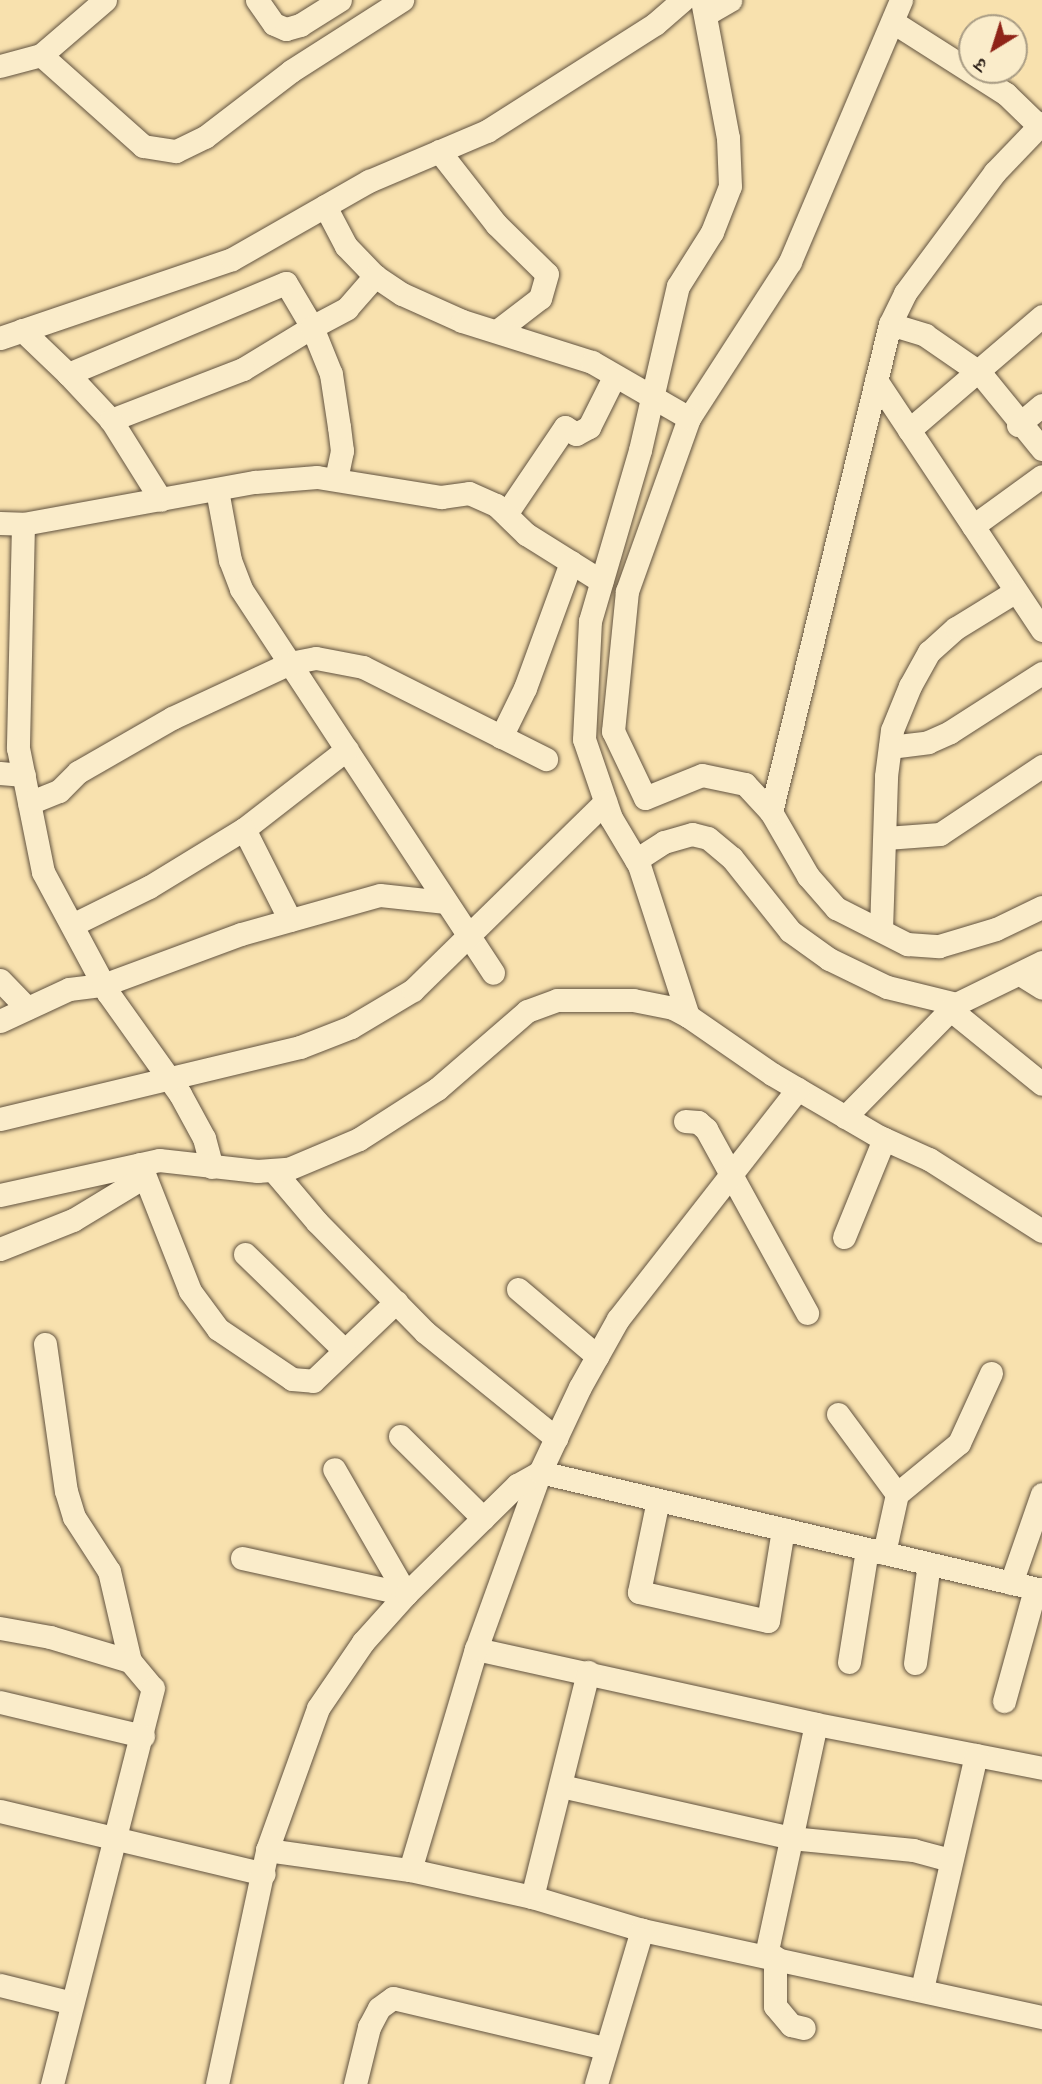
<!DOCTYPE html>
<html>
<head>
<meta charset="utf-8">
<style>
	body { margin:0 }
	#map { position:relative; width:1042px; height:2084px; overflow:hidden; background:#f8e1ae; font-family:"IM FELL DW Pica","Noto Serif Devanagari",serif }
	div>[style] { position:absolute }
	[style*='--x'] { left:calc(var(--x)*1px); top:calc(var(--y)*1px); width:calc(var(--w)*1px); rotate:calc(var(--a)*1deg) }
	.roads { filter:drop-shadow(0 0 2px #625340) drop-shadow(0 0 2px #625340) }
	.minor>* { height:23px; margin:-11.5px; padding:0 11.5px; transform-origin:11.5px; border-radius:11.5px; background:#faecca }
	span { translate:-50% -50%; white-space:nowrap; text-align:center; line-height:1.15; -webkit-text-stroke:5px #faecca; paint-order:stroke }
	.north { position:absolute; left:958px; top:14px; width:70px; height:70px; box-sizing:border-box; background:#faecca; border:2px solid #a99c84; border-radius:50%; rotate:218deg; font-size:19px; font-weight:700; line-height:28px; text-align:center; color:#30241b }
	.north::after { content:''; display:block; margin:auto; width:24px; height:32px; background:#8f2418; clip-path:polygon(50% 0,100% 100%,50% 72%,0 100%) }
</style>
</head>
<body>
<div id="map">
	<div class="roads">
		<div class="minor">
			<i style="--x:105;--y:0;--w:84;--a:139.3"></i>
			<i style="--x:41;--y:55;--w:137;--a:41.7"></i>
			<i style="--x:143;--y:146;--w:33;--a:9"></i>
			<i style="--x:176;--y:151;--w:32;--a:-26"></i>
			<i style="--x:205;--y:137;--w:108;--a:-37.5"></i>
			<i style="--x:291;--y:71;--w:132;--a:-32.6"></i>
			<i style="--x:257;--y:0;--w:29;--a:55"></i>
			<i style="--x:274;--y:24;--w:13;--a:23"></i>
			<i style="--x:286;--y:29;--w:15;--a:-16"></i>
			<i style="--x:300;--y:25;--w:47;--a:-32"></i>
			<i style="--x:901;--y:0;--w:285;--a:113"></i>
			<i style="--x:790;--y:262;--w:186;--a:122.9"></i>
			<i style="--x:689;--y:418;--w:184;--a:109.7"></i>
			<i style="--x:627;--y:591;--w:141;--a:95.7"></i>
			<i style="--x:613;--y:731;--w:74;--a:64.5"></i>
			<i style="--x:645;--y:798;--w:61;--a:-22"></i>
			<i style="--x:702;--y:775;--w:44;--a:11.8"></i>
			<i style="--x:745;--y:784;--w:38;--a:47"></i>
			<i style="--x:771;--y:812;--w:74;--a:60"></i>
			<i style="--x:808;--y:876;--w:43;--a:48.8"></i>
			<i style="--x:836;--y:908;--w:80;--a:26.9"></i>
			<i style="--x:907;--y:944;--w:32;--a:4"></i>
			<i style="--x:939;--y:946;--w:59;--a:-16.6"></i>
			<i style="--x:996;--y:929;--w:51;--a:-25.6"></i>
			<i style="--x:706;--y:14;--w:28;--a:-30"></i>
			<i style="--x:893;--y:22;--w:134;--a:32.5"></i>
			<i style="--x:1006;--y:94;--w:46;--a:44.1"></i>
			<i style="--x:0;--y:66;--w:42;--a:-15"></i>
			<i style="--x:439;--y:151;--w:93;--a:52"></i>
			<i style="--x:496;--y:224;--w:71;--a:44.4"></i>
			<i style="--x:547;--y:274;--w:25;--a:106"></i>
			<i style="--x:540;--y:298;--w:54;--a:142.5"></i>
			<i style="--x:325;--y:206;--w:45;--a:62.3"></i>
			<i style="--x:346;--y:246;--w:42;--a:46"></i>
			<i style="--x:286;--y:283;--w:51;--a:59.4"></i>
			<i style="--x:312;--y:327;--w:81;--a:148.7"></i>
			<i style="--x:243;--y:369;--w:142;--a:158.9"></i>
			<i style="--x:111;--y:420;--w:63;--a:-133.1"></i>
			<i style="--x:68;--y:374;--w:236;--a:-22.7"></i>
			<i style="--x:890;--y:324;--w:37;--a:17"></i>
			<i style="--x:925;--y:335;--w:67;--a:34.6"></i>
			<i style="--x:980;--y:373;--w:98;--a:50.8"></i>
			<i style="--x:22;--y:330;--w:64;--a:43.7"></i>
			<i style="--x:0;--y:338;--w:245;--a:-18.8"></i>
			<i style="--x:232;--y:259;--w:158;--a:-29.7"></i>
			<i style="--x:369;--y:181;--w:128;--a:-23"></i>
			<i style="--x:487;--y:131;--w:199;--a:-32.5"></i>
			<i style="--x:655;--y:24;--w:37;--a:-41"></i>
			<i style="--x:876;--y:380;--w:300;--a:56.4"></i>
			<i style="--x:111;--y:420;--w:94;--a:58"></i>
			<i style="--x:1018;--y:425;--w:31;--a:-40"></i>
			<i style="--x:909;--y:430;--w:175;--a:-40.6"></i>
			<i style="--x:336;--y:479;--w:29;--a:-78"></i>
			<i style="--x:342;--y:451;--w:24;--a:-97"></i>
			<i style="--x:339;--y:427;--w:54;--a:-98.6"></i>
			<i style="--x:331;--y:374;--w:51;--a:-112"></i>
			<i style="--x:312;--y:327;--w:40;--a:-28"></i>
			<i style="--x:347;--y:308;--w:43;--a:-48.8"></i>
			<i style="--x:375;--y:276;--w:32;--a:34"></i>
			<i style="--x:402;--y:294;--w:66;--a:24.2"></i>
			<i style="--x:462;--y:321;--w:136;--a:17.5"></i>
			<i style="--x:592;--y:362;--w:112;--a:30"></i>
			<i style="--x:217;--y:490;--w:71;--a:79.5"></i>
			<i style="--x:230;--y:560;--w:31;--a:69"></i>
			<i style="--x:241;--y:589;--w:459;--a:56.7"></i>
			<i style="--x:506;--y:514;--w:105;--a:-55.9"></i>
			<i style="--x:565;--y:427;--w:13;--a:32"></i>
			<i style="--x:576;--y:434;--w:15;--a:-28"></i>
			<i style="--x:589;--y:427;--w:56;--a:-63.4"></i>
			<i style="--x:0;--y:523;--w:23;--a:2"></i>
			<i style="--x:23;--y:524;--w:236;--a:-10.3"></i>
			<i style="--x:255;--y:482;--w:62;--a:-4.6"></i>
			<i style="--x:317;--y:477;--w:126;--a:9.2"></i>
			<i style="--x:441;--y:497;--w:28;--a:-8"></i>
			<i style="--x:469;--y:493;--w:30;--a:24"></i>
			<i style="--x:496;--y:505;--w:42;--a:44"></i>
			<i style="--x:526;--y:534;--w:89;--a:32.1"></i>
			<i style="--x:23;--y:524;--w:224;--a:91.3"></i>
			<i style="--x:18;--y:748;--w:126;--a:78.6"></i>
			<i style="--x:43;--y:872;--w:137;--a:61.8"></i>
			<i style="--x:108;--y:993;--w:124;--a:54.5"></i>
			<i style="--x:180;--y:1094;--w:50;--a:61.4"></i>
			<i style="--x:204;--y:1138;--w:30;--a:75"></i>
			<i style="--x:973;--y:526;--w:85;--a:-35.9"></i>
			<i style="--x:501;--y:737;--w:55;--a:-63.9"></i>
			<i style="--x:525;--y:688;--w:134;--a:-69.9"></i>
			<i style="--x:890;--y:747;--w:38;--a:-7"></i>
			<i style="--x:928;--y:742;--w:24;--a:-24"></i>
			<i style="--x:950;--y:732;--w:109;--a:-32.7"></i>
			<i style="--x:0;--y:773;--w:24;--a:5"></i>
			<i style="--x:29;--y:803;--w:32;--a:-22"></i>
			<i style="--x:59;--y:791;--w:27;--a:-45"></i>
			<i style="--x:78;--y:772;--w:108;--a:-29.9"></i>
			<i style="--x:172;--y:718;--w:130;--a:-25"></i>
			<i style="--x:290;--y:663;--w:26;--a:-11"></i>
			<i style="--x:316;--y:658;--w:48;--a:10.8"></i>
			<i style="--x:363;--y:667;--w:205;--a:26.7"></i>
			<i style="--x:771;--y:812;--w:502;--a:-76.3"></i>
			<i style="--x:890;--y:324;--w:34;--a:-64"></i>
			<i style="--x:905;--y:293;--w:151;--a:-53.4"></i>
			<i style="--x:995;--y:172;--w:68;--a:-46.2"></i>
			<i style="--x:886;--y:838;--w:54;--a:-4.2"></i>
			<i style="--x:940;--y:834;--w:123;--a:-33.7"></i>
			<i style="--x:636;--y:860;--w:33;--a:-33"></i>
			<i style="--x:664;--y:842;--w:29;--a:-16"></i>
			<i style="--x:692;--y:834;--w:16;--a:14"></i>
			<i style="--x:708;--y:838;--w:31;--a:40"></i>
			<i style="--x:732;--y:858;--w:93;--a:51.5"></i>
			<i style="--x:790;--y:931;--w:48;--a:35.7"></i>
			<i style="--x:829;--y:959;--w:64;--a:25.8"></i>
			<i style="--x:887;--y:987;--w:71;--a:13.8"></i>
			<i style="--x:956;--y:1004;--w:96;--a:-26"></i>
			<i style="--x:290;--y:920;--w:102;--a:-116.8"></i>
			<i style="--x:244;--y:829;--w:130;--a:-37.8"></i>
			<i style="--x:72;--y:925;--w:86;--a:-26.3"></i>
			<i style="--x:149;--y:887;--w:111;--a:-31.4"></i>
			<i style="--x:881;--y:930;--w:154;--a:-88.1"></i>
			<i style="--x:886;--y:776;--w:46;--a:-82.6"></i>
			<i style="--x:892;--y:730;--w:48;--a:-67.8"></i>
			<i style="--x:910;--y:686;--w:39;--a:-61"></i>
			<i style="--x:929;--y:652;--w:36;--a:-42"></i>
			<i style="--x:956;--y:628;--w:70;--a:-31.7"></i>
			<i style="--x:1020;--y:974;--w:26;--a:32"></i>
			<i style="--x:0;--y:980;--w:39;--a:46"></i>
			<i style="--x:951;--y:1010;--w:117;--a:39.1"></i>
			<i style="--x:688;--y:1016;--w:159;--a:-108"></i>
			<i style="--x:639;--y:865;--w:55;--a:-120.8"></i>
			<i style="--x:611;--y:818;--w:83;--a:-108.9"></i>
			<i style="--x:584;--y:739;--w:118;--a:-87.1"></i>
			<i style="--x:590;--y:621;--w:178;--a:-73.7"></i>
			<i style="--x:640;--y:450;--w:168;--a:-77"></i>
			<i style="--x:678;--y:286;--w:64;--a:-57.8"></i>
			<i style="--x:712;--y:232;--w:49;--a:-68.6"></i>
			<i style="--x:730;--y:186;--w:48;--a:-92.4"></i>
			<i style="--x:728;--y:138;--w:140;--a:-100.7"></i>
			<i style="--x:0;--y:1021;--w:76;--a:-24.9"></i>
			<i style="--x:69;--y:989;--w:34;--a:-7"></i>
			<i style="--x:103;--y:985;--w:147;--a:-20.3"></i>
			<i style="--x:241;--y:934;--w:144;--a:-15.7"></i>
			<i style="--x:380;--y:895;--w:64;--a:6.2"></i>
			<i style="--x:845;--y:1117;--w:158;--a:-45.5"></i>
			<i style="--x:0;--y:1119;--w:309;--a:-13.5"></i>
			<i style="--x:300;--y:1047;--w:55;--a:-21.4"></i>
			<i style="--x:351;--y:1027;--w:72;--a:-30.8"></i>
			<i style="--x:413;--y:990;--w:269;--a:-44.4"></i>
			<i style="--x:685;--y:1121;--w:13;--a:4"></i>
			<i style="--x:698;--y:1122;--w:11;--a:41"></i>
			<i style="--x:706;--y:1129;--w:210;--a:61.2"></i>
			<i style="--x:140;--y:1164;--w:136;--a:68.5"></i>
			<i style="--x:190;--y:1291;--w:47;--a:53.6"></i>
			<i style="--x:218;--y:1329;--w:89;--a:34"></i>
			<i style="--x:292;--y:1379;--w:21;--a:5"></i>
			<i style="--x:313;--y:1381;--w:115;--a:-43.6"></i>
			<i style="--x:273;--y:1170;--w:68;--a:49.8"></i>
			<i style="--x:317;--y:1222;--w:154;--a:45.5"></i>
			<i style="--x:425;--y:1332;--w:169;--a:39"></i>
			<i style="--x:0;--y:1195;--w:163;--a:-12.4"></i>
			<i style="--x:159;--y:1160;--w:99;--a:6.4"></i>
			<i style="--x:257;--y:1171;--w:31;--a:-4"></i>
			<i style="--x:288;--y:1169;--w:77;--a:-22.9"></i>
			<i style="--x:359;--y:1139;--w:93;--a:-32.7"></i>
			<i style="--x:437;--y:1089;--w:119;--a:-40.9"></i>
			<i style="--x:527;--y:1011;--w:32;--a:-20"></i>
			<i style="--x:557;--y:1000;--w:76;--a:0"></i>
			<i style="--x:633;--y:1000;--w:41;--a:11.3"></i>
			<i style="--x:673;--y:1008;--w:17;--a:28"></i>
			<i style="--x:688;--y:1016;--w:102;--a:34.6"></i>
			<i style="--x:772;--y:1074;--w:125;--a:30.3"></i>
			<i style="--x:880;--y:1137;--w:54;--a:24.2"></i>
			<i style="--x:929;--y:1159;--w:134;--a:32.5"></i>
			<i style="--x:844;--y:1237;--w:106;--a:-67.8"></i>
			<i style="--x:0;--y:1249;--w:79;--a:-21.7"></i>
			<i style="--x:73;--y:1220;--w:83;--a:-31.2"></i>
			<i style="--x:245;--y:1254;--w:138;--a:44.1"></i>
			<i style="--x:518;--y:1289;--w:104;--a:40.3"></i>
			<i style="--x:45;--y:1344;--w:148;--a:81.9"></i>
			<i style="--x:66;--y:1491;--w:27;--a:73"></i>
			<i style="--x:74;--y:1517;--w:64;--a:57.1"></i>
			<i style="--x:109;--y:1571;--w:92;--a:76.9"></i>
			<i style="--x:838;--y:1414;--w:99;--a:53.6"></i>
			<i style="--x:400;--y:1436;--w:117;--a:44.7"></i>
			<i style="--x:658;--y:1500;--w:94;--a:101.7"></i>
			<i style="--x:639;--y:1592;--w:132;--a:12.7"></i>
			<i style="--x:768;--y:1621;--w:93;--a:-80.7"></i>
			<i style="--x:884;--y:1553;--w:60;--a:-77.6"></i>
			<i style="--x:897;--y:1494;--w:80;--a:-39.4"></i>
			<i style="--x:959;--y:1443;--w:77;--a:-65.4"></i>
			<i style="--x:242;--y:1558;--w:168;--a:12.4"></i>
			<i style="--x:406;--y:1594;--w:144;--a:-119.9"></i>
			<i style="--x:1011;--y:1583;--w:94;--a:-70.8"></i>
			<i style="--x:0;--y:1628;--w:51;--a:10.2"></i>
			<i style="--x:50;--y:1637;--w:84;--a:16.7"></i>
			<i style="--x:130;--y:1661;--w:35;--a:50"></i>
			<i style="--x:153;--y:1688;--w:409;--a:104.3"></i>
			<i style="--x:476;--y:1649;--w:348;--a:12.4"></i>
			<i style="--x:816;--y:1724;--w:230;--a:11"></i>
			<i style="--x:849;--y:1662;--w:114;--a:-80.9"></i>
			<i style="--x:915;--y:1663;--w:100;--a:-82"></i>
			<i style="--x:1004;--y:1701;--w:116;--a:-74.5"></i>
			<i style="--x:0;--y:1702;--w:147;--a:13.4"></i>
			<i style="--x:561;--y:1786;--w:236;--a:12.7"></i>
			<i style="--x:791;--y:1838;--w:123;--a:5.6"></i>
			<i style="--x:913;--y:1850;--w:39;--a:15"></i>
			<i style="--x:0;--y:1811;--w:271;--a:13.4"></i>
			<i style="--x:267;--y:1850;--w:144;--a:8"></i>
			<i style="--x:410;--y:1870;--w:125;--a:12.5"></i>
			<i style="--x:532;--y:1897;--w:115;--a:16.7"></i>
			<i style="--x:642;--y:1930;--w:409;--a:12.3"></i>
			<i style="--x:410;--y:1870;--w:231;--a:-73.4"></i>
			<i style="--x:476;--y:1649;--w:188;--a:-70.1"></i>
			<i style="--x:540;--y:1472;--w:94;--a:-64.8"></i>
			<i style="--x:580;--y:1387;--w:78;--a:-60.8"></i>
			<i style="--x:618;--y:1319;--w:292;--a:-52"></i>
			<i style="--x:532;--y:1897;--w:232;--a:-76"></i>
			<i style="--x:766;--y:1955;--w:236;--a:-77.8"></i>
			<i style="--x:775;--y:1957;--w:49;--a:90"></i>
			<i style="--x:775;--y:2006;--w:25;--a:50"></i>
			<i style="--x:791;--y:2025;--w:13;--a:13"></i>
			<i style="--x:0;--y:1985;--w:74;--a:14"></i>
			<i style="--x:922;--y:1989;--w:240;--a:-77"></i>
			<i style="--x:217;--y:2084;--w:239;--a:-77.9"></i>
			<i style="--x:267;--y:1850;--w:151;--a:-70.2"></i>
			<i style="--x:318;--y:1708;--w:80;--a:-55.7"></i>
			<i style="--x:363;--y:1642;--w:64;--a:-48.1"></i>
			<i style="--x:406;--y:1594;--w:156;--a:-44.5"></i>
			<i style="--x:517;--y:1485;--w:26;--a:-29"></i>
			<i style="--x:540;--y:1472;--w:516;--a:13.23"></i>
			<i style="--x:355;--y:2084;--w:59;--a:-76.2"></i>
			<i style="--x:369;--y:2027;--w:21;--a:-62"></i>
			<i style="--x:379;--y:2008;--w:17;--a:-36"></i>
			<i style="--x:393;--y:1998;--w:217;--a:13.3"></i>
			<i style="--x:596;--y:2084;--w:161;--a:-73.4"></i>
		</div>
	</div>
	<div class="north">उ</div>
</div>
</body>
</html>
